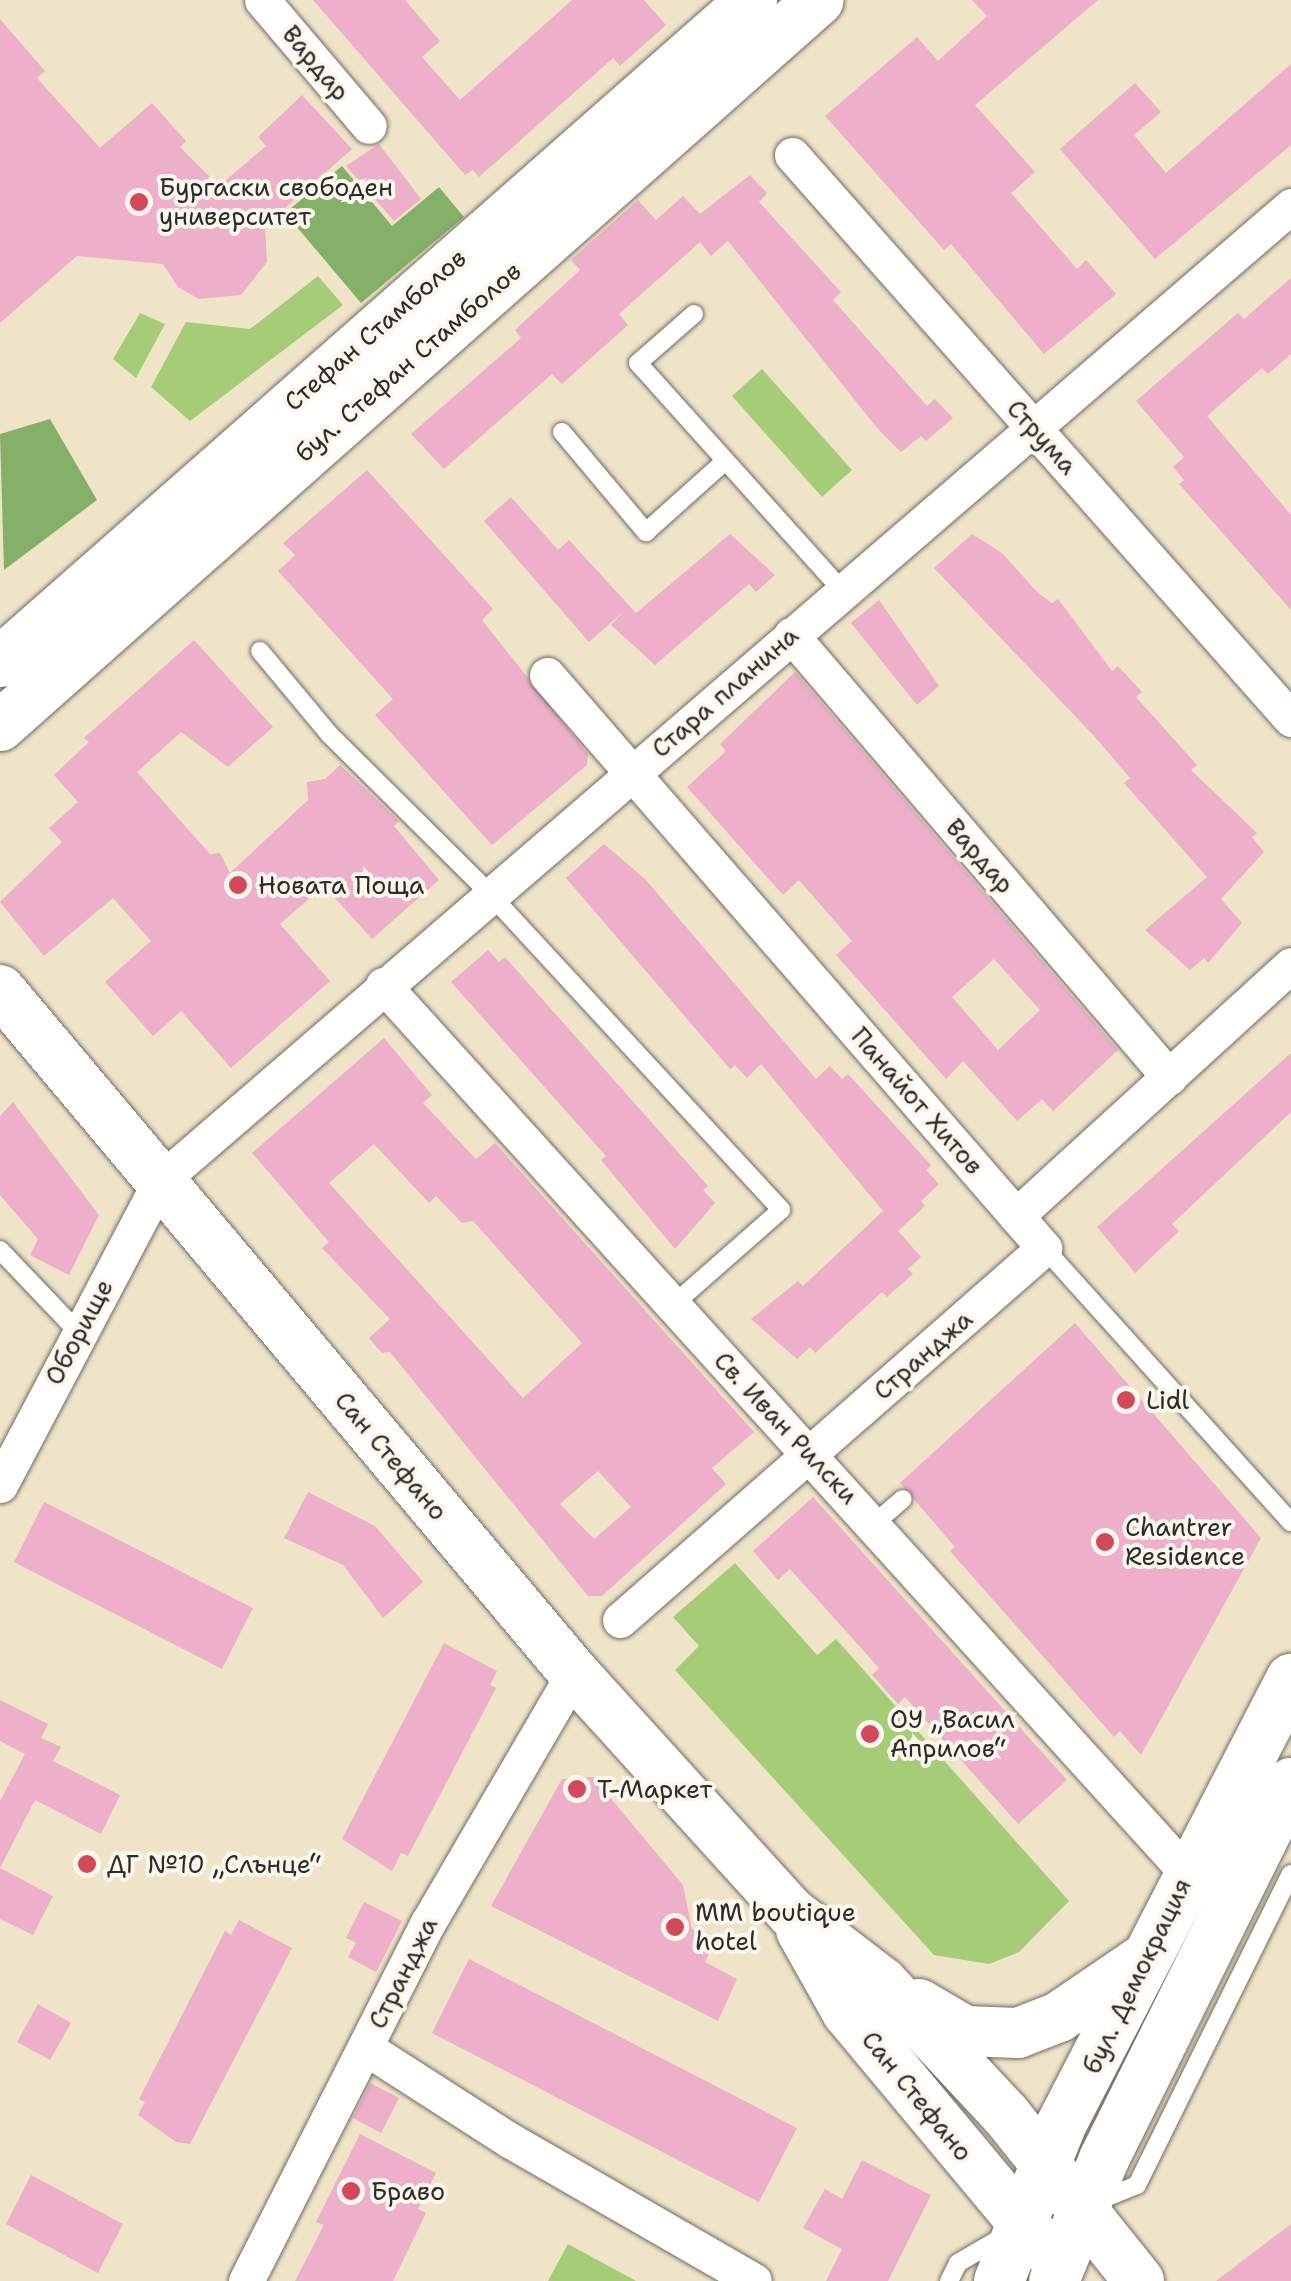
<!DOCTYPE html>
<html>
<head>
<meta charset="utf-8">
<style>
	body { margin:0 }
	#map { position:relative; width:1291px; height:2281px; overflow:hidden; background:#f0e4c8; font-family:"Shantell Sans",sans-serif }
	div>[style] { position:absolute }
	[style*='--x'] { left:calc(var(--x)*1px); top:calc(var(--y)*1px); width:calc(var(--w)*1px); rotate:calc(var(--a)*1deg) }
	.green>* { inset:0; background:#a5cd78 }
	.forest>* { inset:0; background:#84b068 }
	.building>* { inset:0; background:#edafc9 }
	.roads { filter:drop-shadow(0 0 2px #706c62) drop-shadow(0 0 2px #706c62) }
	.lane>* { height:18px; margin:-9px; padding:0 9px; transform-origin:9px; border-radius:9px; background:#fff }
	.street>* { height:35px; margin:-17.5px; padding:0 17.5px; transform-origin:17.5px; border-radius:17.5px; background:#fff }
	.secondary>* { height:50px; margin:-25px; padding:0 25px; transform-origin:25px; border-radius:25px; background:#fff }
	.dots>* { width:28px; height:28px; translate:-50% -50%; box-sizing:border-box; border:5px solid #fbf7ec; border-radius:50% }
	span { translate:-50% -50%; white-space:nowrap; text-align:center; line-height:1.15; -webkit-text-stroke:8px #fbf7ec; paint-order:stroke }
	.street-label { font-size:25px; color:#2b2b2b }
	.poi-label { font-size:25px; color:#2b2b2b }
	.left { translate:0 -50%; text-align:left }
</style>
</head>
<body>
<div id="map">
	<div class="green">
		<i style="clip-path:polygon(318px 276px,343px 305px,190px 421px,151px 387px,186px 322px,250px 329px)"></i>
		<i style="clip-path:polygon(140px 313px,165px 324px,136px 378px,113px 359px)"></i>
		<i style="clip-path:polygon(762px 369px,852px 470px,822px 497px,732px 396px)"></i>
		<i style="clip-path:polygon(735px 1563px,817px 1655px,836px 1639px,1069px 1901px,1019px 1952px,989px 1964px,934px 1955px,675px 1670px,699px 1646px,673px 1617px)"></i>
		<i style="clip-path:polygon(568px 2244px,636px 2281px,548px 2281px)"></i>
	</div>
	<div class="forest">
		<i style="clip-path:polygon(342px 166px,392px 226px,439px 187px,464px 217px,361px 303px,285px 213px)"></i>
		<i style="clip-path:polygon(50px 419px,97px 500px,4px 570px,0 434px)"></i>
	</div>
	<div class="building">
		<i style="clip-path:polygon(313px 0,405px 0,440px 41px,422px 57px,460px 100px,572px 0,644px 0,666px 25px,620px 66px,613px 58px,479px 177px,473px 170px,465px 175px)"></i>
		<i style="clip-path:polygon(972px 0,1098px 0,975px 105px,1035px 172px,1011px 193px,1077px 269px,1086px 260px,1116px 294px,1044px 354px,951px 244px,944px 250px,825px 116px,917px 37px,938px 61px,987px 16px)"></i>
		<i style="clip-path:polygon(0 19px,45px 71px,37px 78px,100px 148px,152px 103px,186px 141px,180px 147px,219px 186px,266px 146px,258px 137px,302px 95px,352px 149px,265px 226px,267px 262px,241px 295px,199px 299px,178px 287px,163px 264px,77px 256px,0 323px)"></i>
		<i style="clip-path:polygon(1291px 64px,1291px 145px,1155px 259px,1060px 149px,1135px 83px,1161px 112px,1134px 135px,1166px 173px)"></i>
		<i style="clip-path:polygon(379px 144px,421px 199px,394px 221px,346px 166px)"></i>
		<i style="clip-path:polygon(750px 175px,767px 193px,759px 202px,841px 292px,833px 300px,927px 406px,935px 399px,953px 418px,926px 441px,921px 436px,901px 452px,877px 428px,728px 241px,711px 256px,700px 242px,619px 314px,628px 325px,562px 384px,552px 374px,444px 469px,411px 434px,521px 338px,515px 330px,580px 270px,571px 260px,638px 200px,656px 220px,683px 196px,700px 214px)"></i>
		<i style="clip-path:polygon(1291px 278px,1291px 354px,1268px 374px,1262px 368px,1207px 416px,1291px 515px,1291px 610px,1179px 484px,1184px 480px,1173px 467px,1184px 457px,1136px 401px,1238px 313px,1244px 319px)"></i>
		<i style="clip-path:polygon(367px 470px,493px 609px,482px 620px,588px 754px,587px 765px,492px 845px,375px 715px,393px 699px,278px 571px,295px 555px,283px 543px)"></i>
		<i style="clip-path:polygon(511px 497px,558px 550px,569px 540px,636px 613px,730px 534px,775px 575px,756px 592px,749px 584px,655px 665px,611px 625px,623px 612px,589px 642px,484px 521px)"></i>
		<i style="clip-path:polygon(972px 534px,1002px 553px,1038px 593px,1052px 603px,1058px 599px,1112px 671px,1118px 666px,1142px 692px,1136px 697px,1197px 765px,1191px 770px,1257px 833px,1252px 837px,1264px 852px,1221px 899px,1242px 923px,1208px 963px,1204px 958px,1190px 970px,1145px 930px,1207px 877px,1124px 783px,1130px 778px,1095px 737px,934px 568px)"></i>
		<i style="clip-path:polygon(879px 600px,939px 686px,917px 705px,851px 623px)"></i>
		<i style="clip-path:polygon(194px 640px,273px 727px,228px 767px,181px 732px,137px 772px,210px 854px,220px 853px,230px 873px,308px 800px,307px 782px,325px 779px,340px 765px,399px 821px,394px 826px,439px 880px,372px 939px,324px 886px,280px 924px,330px 981px,231px 1068px,181px 1011px,153px 1036px,105px 982px,151px 941px,113px 898px,44px 956px,0 902px,62px 842px,49px 828px,78px 802px,54px 775px,89px 742px,84px 738px)"></i>
		<i style="clip-path:polygon(evenodd,795px 672px,1118px 1050px,1053px 1111px,1042px 1099px,1017px 1121px,963px 1061px,946px 1079px,836px 955px,852px 941px,799px 880px,783px 895px,687px 787px,726px 751px,720px 744px,795px 672px,994px 959px,1040px 1010px,998px 1050px,952px 997px,994px 959px)"></i>
		<i style="clip-path:polygon(604px 844px,645px 879px,816px 1079px,830px 1066px,842px 1079px,848px 1074px,931px 1165px,926px 1170px,939px 1184px,921px 1201px,925px 1206px,898px 1231px,890px 1222px,921px 1257px,908px 1269px,913px 1274px,887px 1297px,882px 1292px,815px 1353px,810px 1347px,797px 1359px,751px 1319px,798px 1281px,803px 1286px,883px 1211px,761px 1064px,747px 1078px,735px 1065px,730px 1069px,566px 878px)"></i>
		<i style="clip-path:polygon(488px 950px,499px 962px,505px 957px,708px 1186px,703px 1190px,715px 1203px,675px 1249px,601px 1160px,606px 1156px,451px 982px)"></i>
		<i style="clip-path:polygon(evenodd,384px 1038px,432px 1095px,423px 1103px,476px 1159px,495px 1143px,754px 1432px,712px 1468px,726px 1484px,602px 1596px,588px 1596px,390px 1352px,382px 1353px,369px 1338px,390px 1319px,322px 1248px,329px 1242px,252px 1153px,384px 1038px,374px 1144px,429px 1203px,436px 1196px,462px 1223px,473px 1221px,582px 1343px,523px 1398px,329px 1183px,374px 1144px,384px 1038px,598px 1471px,631px 1507px,594px 1539px,560px 1504px,598px 1471px)"></i>
		<i style="clip-path:polygon(1291px 1053px,1291px 1112px,1172px 1224px,1179px 1231px,1135px 1273px,1097px 1227px)"></i>
		<i style="clip-path:polygon(13px 1102px,99px 1215px,69px 1275px,30px 1255px,38px 1239px,0 1195px,0 1116px)"></i>
		<i style="clip-path:polygon(1075px 1323px,1261px 1538px,1141px 1755px,1120px 1731px,1114px 1737px,950px 1551px,955px 1547px,900px 1483px)"></i>
		<i style="clip-path:polygon(308px 1492px,375px 1526px,423px 1582px,383px 1618px,343px 1565px,284px 1538px)"></i>
		<i style="clip-path:polygon(813px 1497px,1067px 1780px,1018px 1824px,905px 1697px,898px 1704px,872px 1675px,879px 1668px,790px 1569px,778px 1580px,753px 1551px)"></i>
		<i style="clip-path:polygon(44px 1502px,253px 1608px,222px 1669px,14px 1562px)"></i>
		<i style="clip-path:polygon(444px 1643px,497px 1671px,490px 1685px,496px 1688px,408px 1856px,401px 1853px,392px 1871px,342px 1839px)"></i>
		<i style="clip-path:polygon(0 1700px,48px 1724px,41px 1738px,61px 1747px,53px 1761px,120px 1795px,101px 1834px,35px 1800px,0 1868px,53px 1896px,33px 1935px,0 1919px,0 1801px,25px 1754px,0 1741px)"></i>
		<i style="clip-path:polygon(593px 1777px,683px 1885px,692px 1929px,715px 1940px,705px 1962px,737px 1979px,718px 2021px,491px 1906px,562px 1779px)"></i>
		<i style="clip-path:polygon(364px 1902px,402px 1921px,376px 1972px,348px 1957px,356px 1943px,346px 1938px)"></i>
		<i style="clip-path:polygon(239px 1920px,292px 1948px,190px 2144px,176px 2142px,138px 2115px,145px 2102px,139px 2099px,225px 1931px,231px 1935px)"></i>
		<i style="clip-path:polygon(469px 1959px,797px 2128px,759px 2202px,432px 2033px)"></i>
		<i style="clip-path:polygon(38px 2004px,71px 2023px,50px 2060px,17px 2042px)"></i>
		<i style="clip-path:polygon(370px 2083px,399px 2098px,381px 2133px,353px 2118px)"></i>
		<i style="clip-path:polygon(360px 2134px,436px 2173px,418px 2209px,426px 2213px,393px 2281px,295px 2281px,324px 2225px,316px 2222px)"></i>
		<i style="clip-path:polygon(862px 2160px,931px 2195px,888px 2281px,826px 2281px,842px 2249px,803px 2228px,825px 2189px,842px 2199px)"></i>
		<i style="clip-path:polygon(31px 2175px,123px 2224px,98px 2273px,6px 2224px)"></i>
		<i style="clip-path:polygon(1291px 2224px,1291px 2281px,1216px 2281px)"></i>
	</div>
	<div class="roads">
		<div class="lane">
			<i style="--x:694;--y:314;--w:74;--a:138.8"></i>
			<i style="--x:638;--y:363;--w:305;--a:48.1"></i>
			<i style="--x:562;--y:432;--w:131;--a:50"></i>
			<i style="--x:646;--y:532;--w:106;--a:-41.9"></i>
			<i style="--x:260;--y:651;--w:109;--a:50.2"></i>
			<i style="--x:330;--y:735;--w:223;--a:44.8"></i>
			<i style="--x:488;--y:892;--w:432;--a:47.3"></i>
			<i style="--x:781;--y:1210;--w:144;--a:138.7"></i>
			<i style="--x:1044;--y:1248;--w:369;--a:48"></i>
			<i style="--x:0;--y:1250;--w:115;--a:46.4"></i>
			<i style="--x:874;--y:1524;--w:38;--a:-41"></i>
			<i style="--x:1095;--y:2202;--w:45;--a:-22"></i>
			<i style="--x:1137;--y:2185;--w:347;--a:-63.7"></i>
			<i style="--x:949;--y:2281;--w:20;--a:-63"></i>
			<i style="--x:958;--y:2263;--w:56;--a:-30.3"></i>
		</div>
		<div class="street">
			<i style="--x:262;--y:0;--w:165;--a:49.7"></i>
			<i style="--x:792;--y:155;--w:753;--a:48.5"></i>
			<i style="--x:791;--y:635;--w:582;--a:49.46"></i>
			<i style="--x:547;--y:675;--w:759;--a:49.06"></i>
			<i style="--x:1044;--y:1248;--w:564;--a:138.74"></i>
			<i style="--x:383;--y:985;--w:1199;--a:47.84"></i>
			<i style="--x:1016;--y:1216;--w:372;--a:-42.4"></i>
			<i style="--x:0;--y:1485;--w:345;--a:-62.2"></i>
			<i style="--x:161;--y:1180;--w:1492;--a:-40.76"></i>
			<i style="--x:366;--y:2048;--w:172;--a:32.7"></i>
			<i style="--x:511;--y:2141;--w:280;--a:29.9"></i>
			<i style="--x:246;--y:2281;--w:404;--a:-63.1"></i>
			<i style="--x:429;--y:1921;--w:287;--a:-59.7"></i>
		</div>
		<div class="secondary">
			<i style="--x:0;--y:662;--w:1002;--a:-41.36"></i>
			<i style="--x:0;--y:726;--w:1094;--a:-41.56"></i>
			<i style="--x:0;--y:990;--w:892;--a:49.96"></i>
			<i style="--x:574;--y:1673;--w:324;--a:47.8"></i>
			<i style="--x:792;--y:1913;--w:113;--a:37.5"></i>
			<i style="--x:882;--y:1982;--w:182;--a:47"></i>
			<i style="--x:1006;--y:2115;--w:213;--a:51.3"></i>
			<i style="--x:801;--y:1930;--w:94;--a:60.7"></i>
			<i style="--x:847;--y:2012;--w:306;--a:50.2"></i>
			<i style="--x:919;--y:2004;--w:53;--a:30.4"></i>
			<i style="--x:965;--y:2031;--w:53;--a:2.2"></i>
			<i style="--x:1018;--y:2033;--w:44;--a:-21.3"></i>
			<i style="--x:1059;--y:2017;--w:99;--a:-34.3"></i>
			<i style="--x:999;--y:2281;--w:168;--a:-68.3"></i>
			<i style="--x:1061;--y:2125;--w:502;--a:-62.72"></i>
			<i style="--x:1054;--y:2281;--w:132;--a:-67.7"></i>
			<i style="--x:1104;--y:2159;--w:420;--a:-63.6"></i>
		</div>
	</div>
	<div class="dots">
		<i style="left:139px;top:202px;background:#d1495b"></i>
		<i style="left:238px;top:885px;background:#d1495b"></i>
		<i style="left:1126px;top:1400px;background:#d1495b"></i>
		<i style="left:1105px;top:1542px;background:#d1495b"></i>
		<i style="left:870px;top:1734px;background:#d1495b"></i>
		<i style="left:577px;top:1789px;background:#d1495b"></i>
		<i style="left:87px;top:1864px;background:#d1495b"></i>
		<i style="left:675px;top:1927px;background:#d1495b"></i>
		<i style="left:351px;top:2191px;background:#d1495b"></i>
	</div>
	<div class="street-label">
		<span style="left:316px;top:63px;rotate:50deg">Вардар</span>
		<span style="left:375px;top:330px;rotate:-41deg">Стефан Стамболов</span>
		<span style="left:408px;top:362px;rotate:-41deg">бул. Стефан Стамболов</span>
		<span style="left:1042px;top:437px;rotate:48deg">Струма</span>
		<span style="left:725px;top:692px;rotate:-41deg">Стара планина</span>
		<span style="left:980px;top:856px;rotate:49deg">Вардар</span>
		<span style="left:917px;top:1101px;rotate:49deg">Панайот Хитов</span>
		<span style="left:79px;top:1332px;rotate:-62deg">Оборище</span>
		<span style="left:923px;top:1355px;rotate:-41deg">Странджа</span>
		<span style="left:786px;top:1428px;rotate:47deg">Св. Иван Рилски</span>
		<span style="left:391px;top:1456px;rotate:50deg">Сан Стефано</span>
		<span style="left:403px;top:1973px;rotate:-63deg">Странджа</span>
		<span style="left:1137px;top:1976px;rotate:-64deg">бул. Демокрация</span>
		<span style="left:917px;top:2096px;rotate:51deg">Сан Стефано</span>
	</div>
	<div class="poi-label">
		<span class="left" style="left:159px;top:202px">Бургаски свободен<br>университет</span>
		<span class="left" style="left:258px;top:885px">Новата Поща</span>
		<span class="left" style="left:1146px;top:1400px">Lidl</span>
		<span class="left" style="left:1125px;top:1542px">Chantrer<br>Residence</span>
		<span class="left" style="left:890px;top:1734px">ОУ „Васил<br>Априлов“</span>
		<span class="left" style="left:597px;top:1789px">Т-Маркет</span>
		<span class="left" style="left:107px;top:1864px">ДГ №10 „Слънце“</span>
		<span class="left" style="left:695px;top:1927px">MM boutique<br>hotel</span>
		<span class="left" style="left:371px;top:2191px">Браво</span>
	</div>
</div>
</body>
</html>
